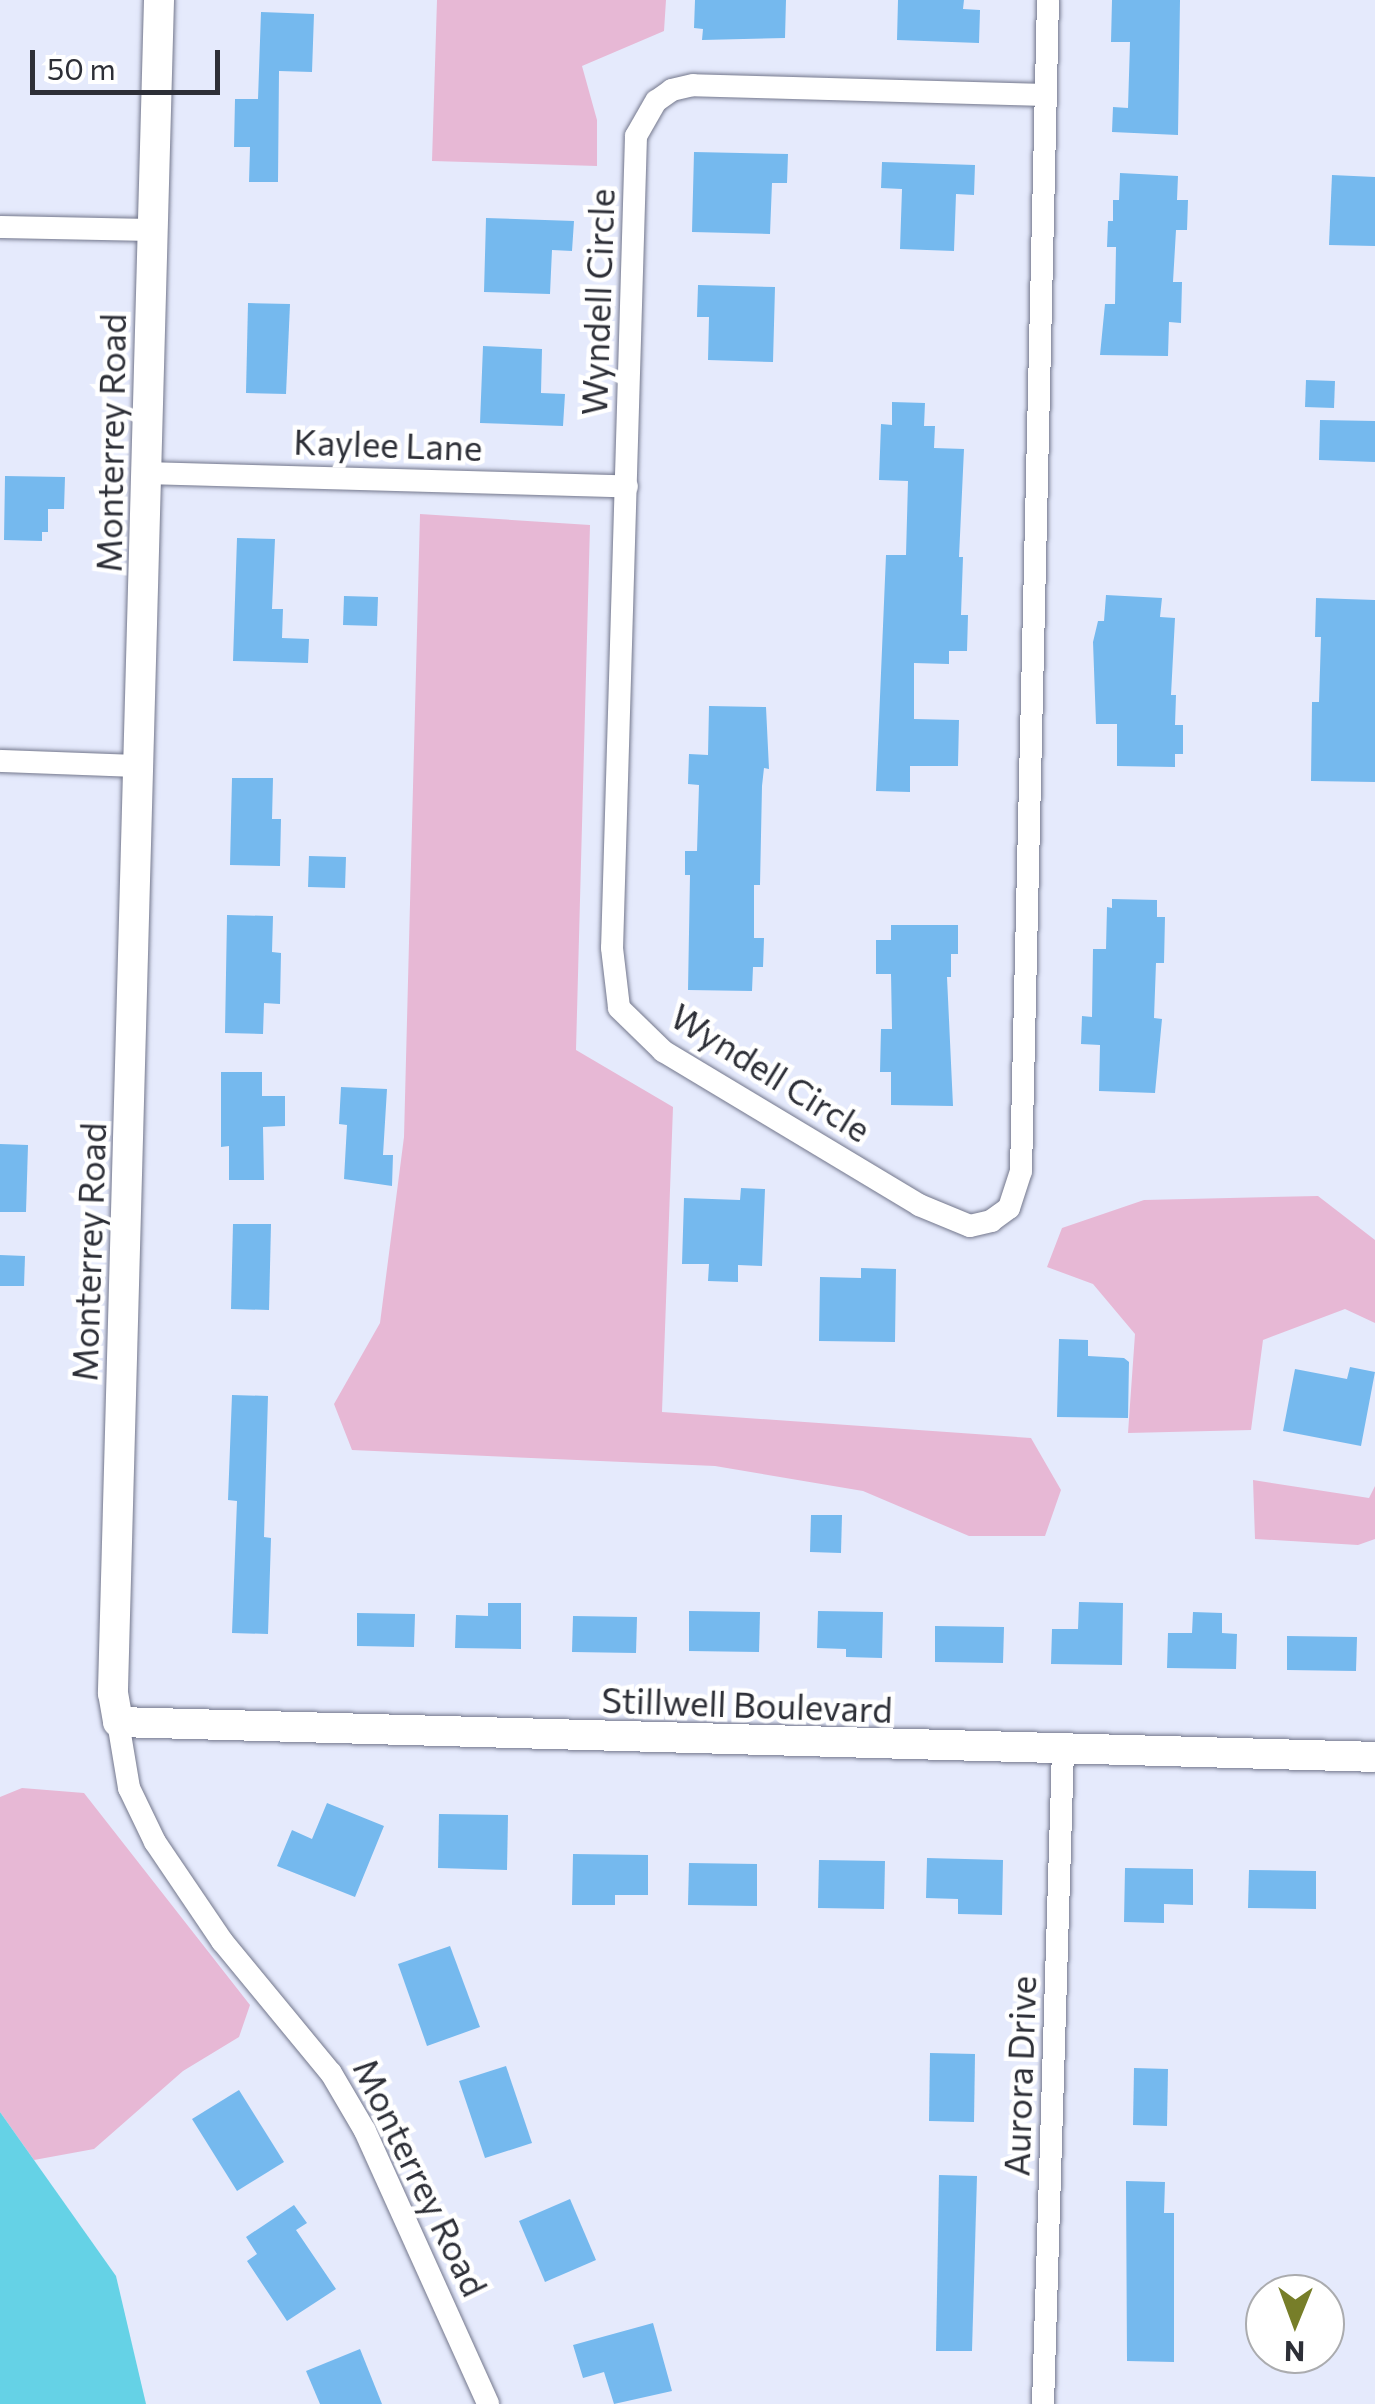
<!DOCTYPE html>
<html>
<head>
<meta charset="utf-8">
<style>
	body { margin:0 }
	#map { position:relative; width:1375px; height:2404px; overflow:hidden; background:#e5eafc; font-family:Commissioner,sans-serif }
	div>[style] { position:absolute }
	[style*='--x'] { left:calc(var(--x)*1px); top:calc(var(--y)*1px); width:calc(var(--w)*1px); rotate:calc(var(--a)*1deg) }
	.green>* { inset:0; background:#e7b8d5 }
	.water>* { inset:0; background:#65d2e6 }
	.building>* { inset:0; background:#75b9ee }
	.roads { filter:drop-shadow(0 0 2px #73778c) drop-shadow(0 0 2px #73778c) }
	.street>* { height:22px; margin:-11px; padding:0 11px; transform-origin:11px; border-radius:11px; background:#fff }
	.secondary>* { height:30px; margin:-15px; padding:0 15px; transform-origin:15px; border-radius:15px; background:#fff }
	span { translate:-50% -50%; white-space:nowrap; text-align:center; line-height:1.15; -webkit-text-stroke:9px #fff; paint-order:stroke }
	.street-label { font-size:35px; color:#2d2f37 }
	.north { position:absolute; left:1245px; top:2274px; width:100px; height:100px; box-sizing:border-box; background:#fff; border:2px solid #abacaf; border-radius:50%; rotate:181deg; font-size:28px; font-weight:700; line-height:40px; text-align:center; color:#2d2f37 }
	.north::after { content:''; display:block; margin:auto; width:35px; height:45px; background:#777e29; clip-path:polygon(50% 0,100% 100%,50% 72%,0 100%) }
	.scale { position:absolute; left:30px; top:50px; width:190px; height:45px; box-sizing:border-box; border:5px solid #2d2f37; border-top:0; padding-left:12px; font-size:30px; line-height:35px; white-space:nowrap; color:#2d2f37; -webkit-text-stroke:8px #fff; paint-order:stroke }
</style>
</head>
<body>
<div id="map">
	<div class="green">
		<i style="clip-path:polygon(437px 0,666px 0,664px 31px,582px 66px,597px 120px,597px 166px,432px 161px)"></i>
		<i style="clip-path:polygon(420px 514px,590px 525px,576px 1050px,673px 1107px,662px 1412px,1031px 1438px,1061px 1490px,1045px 1536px,969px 1536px,863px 1491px,715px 1466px,352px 1450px,334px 1404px,380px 1323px,404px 1137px)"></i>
		<i style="clip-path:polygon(1318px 1196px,1375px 1240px,1375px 1323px,1345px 1309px,1263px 1340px,1251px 1430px,1128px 1433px,1135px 1334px,1093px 1284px,1047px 1267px,1062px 1228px,1144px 1200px)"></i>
		<i style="clip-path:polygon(1253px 1480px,1369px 1498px,1375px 1486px,1375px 1539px,1358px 1545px,1255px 1539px)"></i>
		<i style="clip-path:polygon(22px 1788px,84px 1793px,250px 2005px,239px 2037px,183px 2071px,94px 2149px,34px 2160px,0 2112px,0 1797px)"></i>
	</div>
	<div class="water">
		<i style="clip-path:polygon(0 2112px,116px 2276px,146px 2404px,0 2404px)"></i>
	</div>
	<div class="building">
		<i style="clip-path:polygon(695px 0,786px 0,785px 38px,702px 40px,703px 29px,694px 28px)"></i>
		<i style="clip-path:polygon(898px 0,964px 0,963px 9px,980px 10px,979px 43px,897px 40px)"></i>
		<i style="clip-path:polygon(1112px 0,1180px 0,1178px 135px,1112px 132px,1113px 107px,1128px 108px,1130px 42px,1111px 42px)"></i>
		<i style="clip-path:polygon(261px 12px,314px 14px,312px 72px,279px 71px,278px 182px,249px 182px,250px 147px,234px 147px,235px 99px,258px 99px)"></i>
		<i style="clip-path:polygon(694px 152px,788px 154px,787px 183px,772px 183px,770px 234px,692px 232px)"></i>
		<i style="clip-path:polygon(882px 162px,975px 165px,974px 195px,956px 194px,954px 251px,900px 249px,902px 189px,881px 188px)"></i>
		<i style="clip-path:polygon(1120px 173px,1178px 176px,1177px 200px,1188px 200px,1187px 230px,1176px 230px,1173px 282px,1182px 282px,1181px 323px,1169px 322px,1168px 356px,1100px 355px,1105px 304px,1115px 304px,1116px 247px,1107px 247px,1108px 221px,1113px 221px,1113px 200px,1119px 200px)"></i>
		<i style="clip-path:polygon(1332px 175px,1375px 177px,1375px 246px,1329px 245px)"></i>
		<i style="clip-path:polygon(486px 218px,574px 221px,572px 251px,552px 250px,550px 294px,484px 292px)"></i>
		<i style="clip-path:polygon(698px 285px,775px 287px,773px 362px,708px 360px,709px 317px,697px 317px)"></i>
		<i style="clip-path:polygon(248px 303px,290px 304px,286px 394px,246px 393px)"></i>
		<i style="clip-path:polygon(483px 346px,542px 349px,541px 393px,565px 394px,563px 426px,480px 423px)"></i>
		<i style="clip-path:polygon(1306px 380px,1335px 381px,1334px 408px,1305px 407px)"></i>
		<i style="clip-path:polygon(892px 402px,925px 403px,924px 426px,935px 426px,934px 448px,964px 449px,959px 557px,963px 557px,961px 615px,968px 615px,967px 651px,949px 651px,949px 664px,914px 663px,914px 719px,959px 720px,958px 766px,910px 766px,910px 792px,876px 791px,886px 555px,906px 555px,908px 481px,879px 480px,881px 424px,892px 425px)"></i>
		<i style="clip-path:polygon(1320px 420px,1375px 421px,1375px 462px,1319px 460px)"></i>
		<i style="clip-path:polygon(5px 476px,65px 477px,64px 509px,48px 509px,48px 532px,42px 532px,42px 541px,4px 540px)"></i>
		<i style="clip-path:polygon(237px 538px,275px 539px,272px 609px,283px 609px,282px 638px,309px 639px,308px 663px,233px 661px)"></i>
		<i style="clip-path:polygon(1106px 595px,1162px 598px,1160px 617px,1175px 618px,1171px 695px,1176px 695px,1175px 725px,1183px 725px,1183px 754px,1175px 754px,1175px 767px,1117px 766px,1117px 724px,1096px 724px,1093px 642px,1098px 621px,1104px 621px)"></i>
		<i style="clip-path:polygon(344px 596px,378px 597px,377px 626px,343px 625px)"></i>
		<i style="clip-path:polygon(1316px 598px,1375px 600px,1375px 782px,1311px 781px,1312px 702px,1319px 702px,1321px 637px,1315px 637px)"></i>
		<i style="clip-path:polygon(709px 706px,766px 707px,769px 769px,764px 768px,762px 786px,760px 885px,754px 885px,754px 938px,764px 938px,763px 967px,753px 967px,752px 991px,688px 990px,690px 875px,685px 875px,685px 851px,697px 851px,699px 785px,688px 784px,689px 754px,708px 755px)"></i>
		<i style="clip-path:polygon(232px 778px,273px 778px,272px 819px,281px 819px,280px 866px,230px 865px)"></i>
		<i style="clip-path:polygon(309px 856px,346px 857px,345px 888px,308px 887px)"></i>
		<i style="clip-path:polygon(1112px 899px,1157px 900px,1157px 917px,1165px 917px,1164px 963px,1156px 963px,1154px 1018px,1162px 1019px,1155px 1093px,1099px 1091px,1100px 1045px,1081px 1044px,1082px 1016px,1092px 1017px,1093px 949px,1106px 949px,1107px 907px,1112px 908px)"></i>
		<i style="clip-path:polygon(227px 915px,273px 916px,272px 952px,281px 953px,280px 1004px,264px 1003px,263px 1034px,225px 1033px)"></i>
		<i style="clip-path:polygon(891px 925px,958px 925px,958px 954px,951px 954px,951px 977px,947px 977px,953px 1106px,891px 1105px,891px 1072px,880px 1072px,881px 1029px,892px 1029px,891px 974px,876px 974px,876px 940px,891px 940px)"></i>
		<i style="clip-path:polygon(221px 1072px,262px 1072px,262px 1096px,285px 1096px,285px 1126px,263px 1127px,264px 1180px,229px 1180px,229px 1146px,221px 1147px)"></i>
		<i style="clip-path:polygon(341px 1087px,387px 1089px,383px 1155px,393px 1155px,392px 1186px,344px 1179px,347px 1125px,339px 1124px)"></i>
		<i style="clip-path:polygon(0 1144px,28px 1145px,26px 1212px,0 1212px)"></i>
		<i style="clip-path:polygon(741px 1188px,765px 1189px,762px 1266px,738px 1265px,738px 1282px,708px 1281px,709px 1264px,682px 1264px,684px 1198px,740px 1200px)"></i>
		<i style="clip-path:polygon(233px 1224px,271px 1224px,269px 1310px,231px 1309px)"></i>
		<i style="clip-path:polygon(0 1255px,25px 1256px,24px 1286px,0 1286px)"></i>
		<i style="clip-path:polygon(861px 1268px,896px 1269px,895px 1342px,819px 1341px,820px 1277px,861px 1278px)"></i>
		<i style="clip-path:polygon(1059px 1339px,1088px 1340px,1088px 1356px,1124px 1358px,1129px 1362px,1128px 1418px,1057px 1417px)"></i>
		<i style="clip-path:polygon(1350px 1367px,1375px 1372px,1361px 1446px,1283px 1431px,1295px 1369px,1347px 1379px)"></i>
		<i style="clip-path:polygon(232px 1395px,268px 1396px,264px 1537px,271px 1538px,268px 1634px,232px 1633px,237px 1501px,228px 1500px)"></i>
		<i style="clip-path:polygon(811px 1515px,842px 1515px,841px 1553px,810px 1552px)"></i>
		<i style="clip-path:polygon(1079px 1602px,1123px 1603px,1122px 1665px,1051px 1664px,1052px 1629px,1078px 1629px)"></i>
		<i style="clip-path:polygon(488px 1603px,521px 1603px,521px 1649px,455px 1648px,456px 1615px,488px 1616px)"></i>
		<i style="clip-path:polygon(689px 1611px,760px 1612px,759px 1652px,689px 1651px)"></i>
		<i style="clip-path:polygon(818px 1611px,883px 1612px,882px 1658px,846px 1657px,846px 1649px,817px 1648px)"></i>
		<i style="clip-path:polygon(1193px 1612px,1222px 1613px,1222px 1633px,1237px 1634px,1236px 1669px,1167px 1668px,1168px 1633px,1192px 1633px)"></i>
		<i style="clip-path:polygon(357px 1613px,415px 1614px,414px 1647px,357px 1646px)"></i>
		<i style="clip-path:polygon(573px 1616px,637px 1617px,636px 1653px,572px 1652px)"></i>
		<i style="clip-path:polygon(935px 1626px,1004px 1627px,1003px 1663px,935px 1662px)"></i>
		<i style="clip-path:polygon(1287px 1636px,1357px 1637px,1356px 1671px,1287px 1670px)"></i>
		<i style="clip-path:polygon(327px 1803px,384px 1826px,355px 1897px,277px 1866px,292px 1830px,312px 1839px)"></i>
		<i style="clip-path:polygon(439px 1814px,508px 1815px,507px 1870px,438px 1868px)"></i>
		<i style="clip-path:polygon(573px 1854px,648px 1855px,648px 1895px,615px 1895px,615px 1905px,572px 1905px)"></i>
		<i style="clip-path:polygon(927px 1858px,1003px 1860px,1002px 1915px,958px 1914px,958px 1899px,926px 1898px)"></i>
		<i style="clip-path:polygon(819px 1860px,885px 1861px,884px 1909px,818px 1908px)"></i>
		<i style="clip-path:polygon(689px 1863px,757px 1864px,757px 1906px,688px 1905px)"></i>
		<i style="clip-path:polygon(1125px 1868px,1193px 1869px,1193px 1905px,1164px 1904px,1164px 1923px,1124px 1922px)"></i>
		<i style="clip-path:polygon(1249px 1870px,1316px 1871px,1316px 1909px,1248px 1908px)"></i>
		<i style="clip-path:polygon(450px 1946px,480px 2027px,427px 2046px,398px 1964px)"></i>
		<i style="clip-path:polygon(930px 2053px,975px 2054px,974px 2122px,929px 2121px)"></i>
		<i style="clip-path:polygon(506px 2066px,532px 2143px,485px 2158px,459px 2081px)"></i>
		<i style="clip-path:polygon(1134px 2068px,1168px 2069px,1167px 2126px,1133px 2125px)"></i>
		<i style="clip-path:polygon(239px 2090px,284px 2162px,237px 2191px,192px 2119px)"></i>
		<i style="clip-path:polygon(939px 2175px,977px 2176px,972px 2351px,936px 2351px)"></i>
		<i style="clip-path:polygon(1126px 2181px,1165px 2182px,1164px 2213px,1174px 2213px,1174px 2362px,1127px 2361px)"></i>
		<i style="clip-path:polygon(570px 2199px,596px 2260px,545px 2282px,519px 2221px)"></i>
		<i style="clip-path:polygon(294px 2205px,307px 2223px,296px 2230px,336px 2289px,287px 2321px,247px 2261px,257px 2254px,246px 2237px)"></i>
		<i style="clip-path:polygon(653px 2323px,672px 2391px,614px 2404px,604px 2372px,583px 2378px,573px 2345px)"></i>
		<i style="clip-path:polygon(360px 2349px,382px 2404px,320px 2404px,306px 2371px)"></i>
	</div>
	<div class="roads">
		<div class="street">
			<i style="--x:1046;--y:95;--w:353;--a:-178.4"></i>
			<i style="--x:693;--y:85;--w:22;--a:167"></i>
			<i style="--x:672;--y:90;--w:19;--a:145"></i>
			<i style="--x:656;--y:101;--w:40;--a:119.7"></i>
			<i style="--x:636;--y:136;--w:812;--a:91.69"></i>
			<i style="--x:612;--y:948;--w:60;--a:83.3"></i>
			<i style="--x:619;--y:1008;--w:62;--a:44.3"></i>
			<i style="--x:663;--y:1051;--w:299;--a:31"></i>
			<i style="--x:919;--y:1205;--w:55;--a:22.4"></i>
			<i style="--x:970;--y:1226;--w:22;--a:-13"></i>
			<i style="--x:991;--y:1221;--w:22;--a:-36"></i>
			<i style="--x:1009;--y:1208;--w:39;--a:-72"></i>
			<i style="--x:1021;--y:1171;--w:1171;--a:-88.68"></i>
			<i style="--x:0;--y:227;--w:153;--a:1.1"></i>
			<i style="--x:147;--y:473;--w:480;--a:1.6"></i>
			<i style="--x:0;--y:761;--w:139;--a:2.1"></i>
			<i style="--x:118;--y:1722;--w:67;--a:80.5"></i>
			<i style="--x:129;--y:1788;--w:60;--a:64.3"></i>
			<i style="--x:155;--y:1842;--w:120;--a:55.9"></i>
			<i style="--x:222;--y:1941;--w:171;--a:50.5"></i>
			<i style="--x:331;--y:2073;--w:67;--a:59.6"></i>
			<i style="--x:365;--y:2131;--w:299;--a:65.7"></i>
			<i style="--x:1043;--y:2404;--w:654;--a:-88.25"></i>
		</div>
		<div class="secondary">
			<i style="--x:159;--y:0;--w:1694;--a:91.56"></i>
			<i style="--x:113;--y:1693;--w:29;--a:80"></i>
			<i style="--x:118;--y:1722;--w:1257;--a:1.59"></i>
		</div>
	</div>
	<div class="street-label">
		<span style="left:597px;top:302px;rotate:-88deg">Wyndell Circle</span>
		<span style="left:110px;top:443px;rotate:-89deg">Monterrey Road</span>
		<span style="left:388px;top:444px;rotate:2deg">Kaylee Lane</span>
		<span style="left:771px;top:1072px;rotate:32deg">Wyndell Circle</span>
		<span style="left:88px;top:1252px;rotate:-88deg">Monterrey Road</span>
		<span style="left:747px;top:1704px;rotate:2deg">Stillwell Boulevard</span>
		<span style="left:1019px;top:2076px;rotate:-88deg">Aurora Drive</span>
		<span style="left:421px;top:2177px;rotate:64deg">Monterrey Road</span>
	</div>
	<div class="north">N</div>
	<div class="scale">50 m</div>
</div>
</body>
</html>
